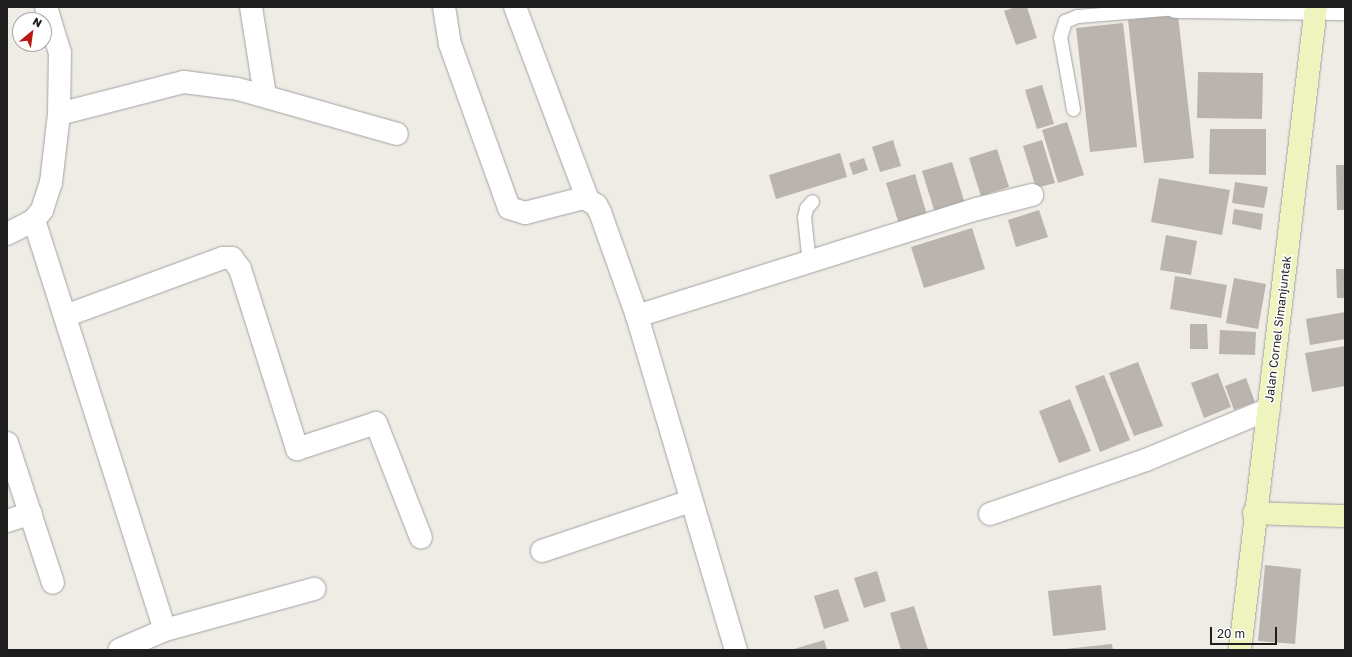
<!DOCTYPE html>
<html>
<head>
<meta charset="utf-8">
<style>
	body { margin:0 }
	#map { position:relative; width:1352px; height:657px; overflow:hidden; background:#eeece5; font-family:"Golos Text",sans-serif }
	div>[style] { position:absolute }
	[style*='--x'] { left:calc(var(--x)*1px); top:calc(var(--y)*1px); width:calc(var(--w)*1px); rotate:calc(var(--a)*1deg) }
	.building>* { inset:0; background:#bbb4ae }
	.roads { filter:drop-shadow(0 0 1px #a2a2a2) drop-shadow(0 0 1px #a2a2a2) }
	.lane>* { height:13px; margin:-6.5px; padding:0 6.5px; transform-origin:6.5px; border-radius:6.5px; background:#fff }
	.street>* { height:22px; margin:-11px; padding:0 11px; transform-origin:11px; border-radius:11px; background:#fff }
	.secondary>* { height:22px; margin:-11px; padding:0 11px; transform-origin:11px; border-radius:11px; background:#eff3be }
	span { translate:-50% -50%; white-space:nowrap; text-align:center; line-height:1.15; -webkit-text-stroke:3px #fff; paint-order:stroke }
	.street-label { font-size:12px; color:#1e1e1e }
	.frame { position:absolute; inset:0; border:8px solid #1e1e1e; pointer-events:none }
	.north { position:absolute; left:12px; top:12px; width:40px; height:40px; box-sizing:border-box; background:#fff; border:1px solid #a5a5a5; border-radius:50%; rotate:29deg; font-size:11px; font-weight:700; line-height:16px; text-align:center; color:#1e1e1e }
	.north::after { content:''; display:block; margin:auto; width:14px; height:18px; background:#b91913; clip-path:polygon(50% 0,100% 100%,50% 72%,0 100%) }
	.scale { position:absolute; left:1210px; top:627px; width:67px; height:18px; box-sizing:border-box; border:2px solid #1e1e1e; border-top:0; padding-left:5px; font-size:12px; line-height:14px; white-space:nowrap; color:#1e1e1e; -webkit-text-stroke:3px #fff; paint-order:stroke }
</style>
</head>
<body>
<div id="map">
	<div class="building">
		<i style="clip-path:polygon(1015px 7px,1027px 7px,1037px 38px,1016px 45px,1004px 11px)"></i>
		<i style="clip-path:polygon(1178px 15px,1194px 158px,1144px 163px,1128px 20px)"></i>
		<i style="clip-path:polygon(1123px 23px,1137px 147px,1090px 152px,1076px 28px)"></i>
		<i style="clip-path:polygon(1198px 72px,1263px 73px,1262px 119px,1197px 118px)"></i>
		<i style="clip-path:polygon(1042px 85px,1054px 124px,1037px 129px,1025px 90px)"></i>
		<i style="clip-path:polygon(1067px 122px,1084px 175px,1058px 183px,1042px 130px)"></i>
		<i style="clip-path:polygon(1210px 129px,1266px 129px,1266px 175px,1209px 174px)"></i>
		<i style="clip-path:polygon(893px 140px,901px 166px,880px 172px,872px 147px)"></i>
		<i style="clip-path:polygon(1042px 140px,1055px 183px,1036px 188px,1023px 146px)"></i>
		<i style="clip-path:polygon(997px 149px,1009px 187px,981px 196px,969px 158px)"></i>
		<i style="clip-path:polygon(840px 153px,847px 177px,776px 199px,769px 175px)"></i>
		<i style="clip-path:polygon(864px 158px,868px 170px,853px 175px,849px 163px)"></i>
		<i style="clip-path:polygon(952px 162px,965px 204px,935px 213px,922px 171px)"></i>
		<i style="clip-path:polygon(1336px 165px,1345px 165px,1345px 210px,1337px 210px)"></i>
		<i style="clip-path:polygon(915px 174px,927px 215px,899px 224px,886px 183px)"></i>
		<i style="clip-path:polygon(1159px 178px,1230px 190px,1222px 235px,1151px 222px)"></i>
		<i style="clip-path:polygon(1235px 182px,1268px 187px,1264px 208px,1232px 203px)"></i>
		<i style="clip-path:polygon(1234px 209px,1263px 214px,1261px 230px,1232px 224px)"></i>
		<i style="clip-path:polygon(1039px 210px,1048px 237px,1016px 247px,1008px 220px)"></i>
		<i style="clip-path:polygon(972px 228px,985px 269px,924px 288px,911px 247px)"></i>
		<i style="clip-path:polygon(1166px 235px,1197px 241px,1191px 275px,1160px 270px)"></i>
		<i style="clip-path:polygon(1336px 269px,1345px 269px,1345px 298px,1337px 298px)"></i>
		<i style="clip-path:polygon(1175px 276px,1227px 285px,1221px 318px,1170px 309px)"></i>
		<i style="clip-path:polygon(1234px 278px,1266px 284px,1258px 329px,1226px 323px)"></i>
		<i style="clip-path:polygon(1345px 312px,1345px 339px,1310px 345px,1306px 319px)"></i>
		<i style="clip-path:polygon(1190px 324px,1207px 324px,1208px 349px,1190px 349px)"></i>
		<i style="clip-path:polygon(1220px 330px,1256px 332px,1255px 355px,1219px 354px)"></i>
		<i style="clip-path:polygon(1345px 346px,1345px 386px,1312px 392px,1305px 353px)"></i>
		<i style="clip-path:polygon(1138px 362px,1163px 426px,1134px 436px,1109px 373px)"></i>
		<i style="clip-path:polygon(1218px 373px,1231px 407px,1204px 418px,1191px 383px)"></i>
		<i style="clip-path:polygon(1104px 375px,1130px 440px,1100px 452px,1075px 386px)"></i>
		<i style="clip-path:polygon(1246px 378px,1255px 402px,1234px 410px,1225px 386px)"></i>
		<i style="clip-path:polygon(1070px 399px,1091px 451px,1059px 463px,1039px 411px)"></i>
		<i style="clip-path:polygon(1265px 565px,1301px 569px,1295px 644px,1258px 641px)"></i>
		<i style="clip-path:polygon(877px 571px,886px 601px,864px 608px,854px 578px)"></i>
		<i style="clip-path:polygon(1101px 585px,1106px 630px,1053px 636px,1048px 591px)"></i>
		<i style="clip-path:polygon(838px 589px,849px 621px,824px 629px,814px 596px)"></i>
		<i style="clip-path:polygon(914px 606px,928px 650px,901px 650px,890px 613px)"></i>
		<i style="clip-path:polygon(824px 640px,827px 650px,791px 650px)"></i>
		<i style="clip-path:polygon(1112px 644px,1113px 650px,1065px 650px,1065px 649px)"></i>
	</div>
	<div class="roads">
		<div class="lane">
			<i style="--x:1073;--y:109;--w:73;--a:-100.2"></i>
			<i style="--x:1060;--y:37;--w:17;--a:-73"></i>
			<i style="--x:1065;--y:21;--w:13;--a:-23"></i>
			<i style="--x:1077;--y:16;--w:100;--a:-4.6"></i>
			<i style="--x:809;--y:263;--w:46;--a:-96.2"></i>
			<i style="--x:804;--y:217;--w:9;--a:-77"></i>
			<i style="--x:806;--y:208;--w:9;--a:-49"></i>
		</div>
		<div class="street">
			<i style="--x:251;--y:7;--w:89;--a:81"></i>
			<i style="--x:444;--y:7;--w:37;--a:81"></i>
			<i style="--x:450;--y:44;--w:174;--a:70.2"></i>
			<i style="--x:509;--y:208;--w:17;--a:17"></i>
			<i style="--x:525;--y:213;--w:61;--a:-14.3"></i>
			<i style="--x:584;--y:198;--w:14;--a:30"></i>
			<i style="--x:596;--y:205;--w:8;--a:60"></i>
			<i style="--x:600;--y:212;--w:110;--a:70.4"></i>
			<i style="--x:637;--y:316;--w:348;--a:73.5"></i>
			<i style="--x:515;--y:7;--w:206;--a:69.3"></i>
			<i style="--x:1176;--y:7;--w:169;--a:0.7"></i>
			<i style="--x:59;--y:114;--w:129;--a:-14.4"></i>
			<i style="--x:184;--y:82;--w:54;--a:7.4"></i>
			<i style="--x:238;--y:89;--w:165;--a:15.8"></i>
			<i style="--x:34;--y:220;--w:430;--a:72.3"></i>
			<i style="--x:165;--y:630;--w:50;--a:156.5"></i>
			<i style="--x:7;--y:234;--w:30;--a:-27"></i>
			<i style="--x:34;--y:220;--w:13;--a:-51"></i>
			<i style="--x:42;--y:210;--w:28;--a:-72"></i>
			<i style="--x:51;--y:183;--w:69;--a:-83.4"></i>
			<i style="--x:59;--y:114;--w:61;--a:-89.1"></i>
			<i style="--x:60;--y:53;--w:48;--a:-106.9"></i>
			<i style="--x:65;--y:316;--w:168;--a:-20.2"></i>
			<i style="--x:223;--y:258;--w:9;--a:0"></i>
			<i style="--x:232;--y:258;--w:14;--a:54"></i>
			<i style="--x:240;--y:269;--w:189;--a:72.4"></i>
			<i style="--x:297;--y:449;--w:83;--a:-18.2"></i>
			<i style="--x:376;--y:423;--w:123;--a:68.6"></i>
			<i style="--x:637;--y:316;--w:356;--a:-17.5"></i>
			<i style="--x:977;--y:209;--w:57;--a:-14.3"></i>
			<i style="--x:7;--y:443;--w:147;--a:71.8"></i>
			<i style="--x:990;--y:514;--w:165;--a:-19.1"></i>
			<i style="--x:1146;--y:460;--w:133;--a:-22.5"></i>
			<i style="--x:7;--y:521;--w:25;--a:-18"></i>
			<i style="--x:542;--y:551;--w:157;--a:-18.6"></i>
			<i style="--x:165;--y:630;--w:155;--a:-15.4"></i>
		</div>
		<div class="secondary">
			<i style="--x:1254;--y:513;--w:91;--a:1.9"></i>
			<i style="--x:1240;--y:650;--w:647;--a:-83.26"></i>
		</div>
	</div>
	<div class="street-label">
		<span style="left:1278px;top:329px;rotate:-83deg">Jalan Cornel Simanjuntak</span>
	</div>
	<div class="frame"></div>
	<div class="north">N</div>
	<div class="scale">20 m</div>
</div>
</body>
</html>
